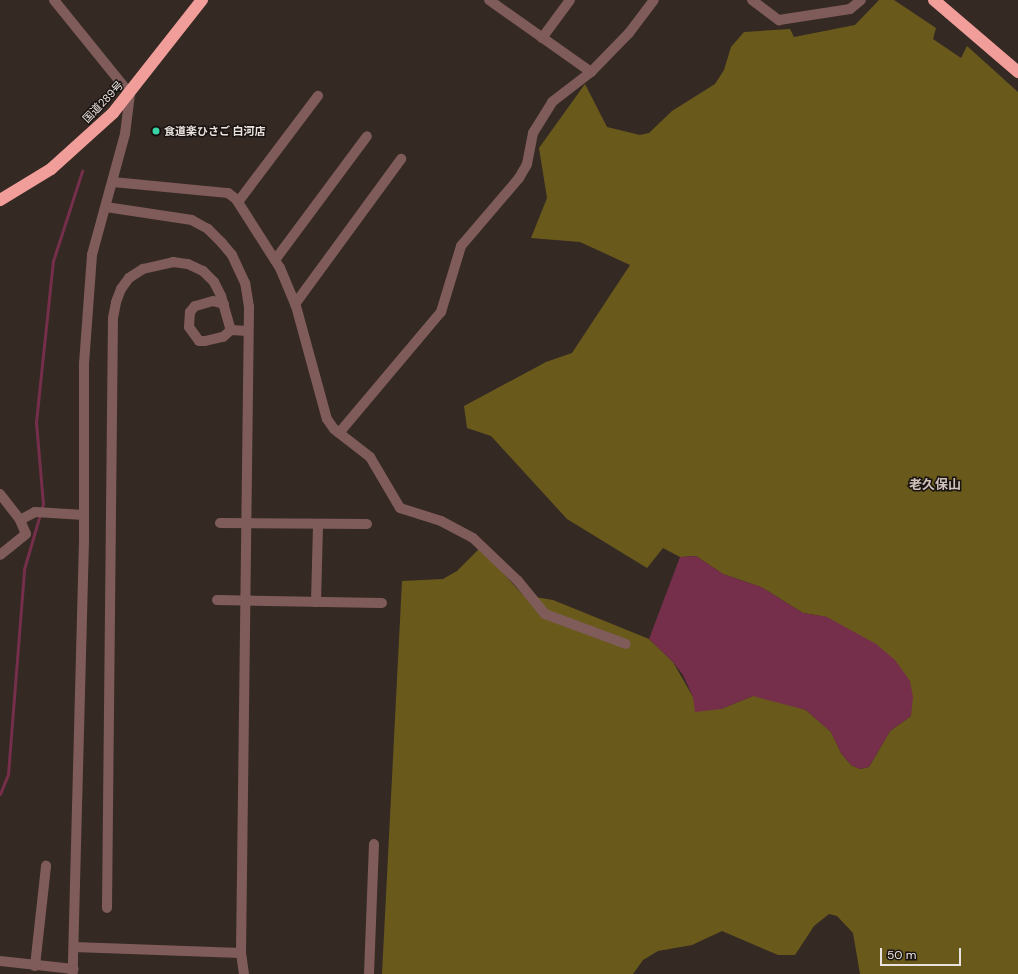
<!DOCTYPE html>
<html>
<head>
<meta charset="utf-8">
<style>
	body { margin:0 }
	#map { position:relative; width:1018px; height:974px; overflow:hidden; background:#352924; font-family:"DM Sans","Noto Sans JP",sans-serif }
	div>[style] { position:absolute }
	[style*='--x'] { left:calc(var(--x)*1px); top:calc(var(--y)*1px); width:calc(var(--w)*1px); rotate:calc(var(--a)*1deg) }
	.forest>* { inset:0; background:#695a1c }
	.water>* { inset:0; background:#752f4a }
	.stream>* { height:3px; margin:-1.5px; padding:0 1.5px; transform-origin:1.5px; border-radius:1.5px; background:#752f4a }
	.minor>* { height:10px; margin:-5px; padding:0 5px; transform-origin:5px; border-radius:5px; background:#7f5c5a }
	.highway>* { height:12px; margin:-6px; padding:0 6px; transform-origin:6px; border-radius:6px; background:#f19d99 }
	.dots>* { width:11px; height:11px; translate:-50% -50%; box-sizing:border-box; border:2px solid #181311; border-radius:50% }
	span { translate:-50% -50%; white-space:nowrap; text-align:center; line-height:1.15; -webkit-text-stroke:3px #181311; paint-order:stroke }
	.street-label { font-size:11px; color:#eae2de }
	.poi-label { font-size:11px; color:#eae2de; font-weight:700 }
	.left { translate:0 -50%; text-align:left }
	.quarter-label { font-size:13px; color:#d1c2bb; font-weight:700 }
	.scale { position:absolute; left:880px; top:948px; width:81px; height:18px; box-sizing:border-box; border:2px solid #eae2de; border-top:0; padding-left:5px; font-size:12px; line-height:14px; white-space:nowrap; color:#eae2de; -webkit-text-stroke:3px #181311; paint-order:stroke }
</style>
</head>
<body>
<div id="map">
	<div class="forest">
		<i style="clip-path:polygon(879px 0,894px 0,936px 28px,933px 39px,961px 58px,967px 46px,1018px 92px,1018px 974px,860px 974px,853px 933px,837px 916px,829px 914px,814px 926px,795px 955px,778px 955px,722px 931px,692px 945px,658px 951px,643px 960px,633px 974px,382px 974px,402px 581px,443px 579px,457px 571px,480px 548px,523px 595px,553px 600px,649px 639px,673px 662px,693px 697px,721px 709px,753px 696px,762px 696px,806px 710px,831px 732px,841px 753px,851px 765px,860px 769px,869px 767px,890px 731px,911px 716px,827px 617px,803px 613px,761px 587px,723px 574px,696px 556px,680px 557px,663px 548px,647px 568px,567px 519px,491px 436px,467px 428px,464px 406px,546px 362px,572px 353px,630px 265px,580px 242px,531px 238px,547px 198px,539px 148px,585px 84px,607px 127px,640px 135px,649px 133px,672px 111px,715px 84px,724px 70px,731px 47px,744px 32px,790px 29px,794px 37px,855px 25px)"></i>
	</div>
	<div class="water">
		<i style="clip-path:polygon(696px 556px,723px 574px,761px 587px,803px 613px,827px 617px,876px 644px,895px 660px,910px 681px,913px 697px,911px 716px,890px 731px,869px 767px,860px 769px,851px 765px,841px 753px,831px 732px,806px 710px,753px 696px,721px 709px,695px 712px,693px 697px,683px 675px,673px 662px,649px 639px,680px 557px)"></i>
	</div>
	<div class="stream">
		<i style="--x:0;--y:794;--w:22;--a:-68"></i>
		<i style="--x:8;--y:774;--w:206;--a:-85.5"></i>
		<i style="--x:24;--y:569;--w:68;--a:-73.7"></i>
		<i style="--x:43;--y:504;--w:82;--a:-94.9"></i>
		<i style="--x:36;--y:422;--w:162;--a:-84"></i>
		<i style="--x:53;--y:261;--w:95;--a:-72.1"></i>
	</div>
	<div class="minor">
		<i style="--x:54;--y:0;--w:121;--a:51"></i>
		<i style="--x:130;--y:94;--w:40;--a:97.1"></i>
		<i style="--x:125;--y:134;--w:125;--a:105.3"></i>
		<i style="--x:92;--y:255;--w:108;--a:94.2"></i>
		<i style="--x:84;--y:363;--w:177;--a:90"></i>
		<i style="--x:84;--y:540;--w:434;--a:91.5"></i>
		<i style="--x:489;--y:0;--w:125;--a:35.2"></i>
		<i style="--x:752;--y:0;--w:34;--a:37"></i>
		<i style="--x:779;--y:20;--w:72;--a:-8.8"></i>
		<i style="--x:850;--y:9;--w:14;--a:-39"></i>
		<i style="--x:542;--y:38;--w:47;--a:-53.6"></i>
		<i style="--x:113;--y:182;--w:116;--a:5.5"></i>
		<i style="--x:228;--y:193;--w:10;--a:37"></i>
		<i style="--x:236;--y:199;--w:82;--a:57.5"></i>
		<i style="--x:280;--y:268;--w:41;--a:67.2"></i>
		<i style="--x:296;--y:306;--w:117;--a:74.7"></i>
		<i style="--x:327;--y:419;--w:12;--a:55"></i>
		<i style="--x:334;--y:429;--w:46;--a:37.9"></i>
		<i style="--x:370;--y:457;--w:59;--a:59.5"></i>
		<i style="--x:400;--y:508;--w:43;--a:17.6"></i>
		<i style="--x:441;--y:521;--w:36;--a:28"></i>
		<i style="--x:473;--y:538;--w:62;--a:43.7"></i>
		<i style="--x:518;--y:581;--w:43;--a:50.7"></i>
		<i style="--x:545;--y:614;--w:86;--a:20.3"></i>
		<i style="--x:238;--y:202;--w:133;--a:-53"></i>
		<i style="--x:275;--y:260;--w:154;--a:-53.4"></i>
		<i style="--x:224;--y:304;--w:11;--a:-165"></i>
		<i style="--x:213;--y:301;--w:19;--a:164"></i>
		<i style="--x:195;--y:306;--w:8;--a:130"></i>
		<i style="--x:190;--y:312;--w:15;--a:94"></i>
		<i style="--x:189;--y:327;--w:17;--a:54"></i>
		<i style="--x:199;--y:341;--w:6;--a:0"></i>
		<i style="--x:205;--y:341;--w:18;--a:-13"></i>
		<i style="--x:223;--y:337;--w:11;--a:-41"></i>
		<i style="--x:295;--y:304;--w:180;--a:-53.8"></i>
		<i style="--x:339;--y:433;--w:158;--a:-49.9"></i>
		<i style="--x:441;--y:312;--w:69;--a:-73.1"></i>
		<i style="--x:461;--y:246;--w:89;--a:-49.5"></i>
		<i style="--x:519;--y:178;--w:16;--a:-60"></i>
		<i style="--x:527;--y:164;--w:32;--a:-79"></i>
		<i style="--x:533;--y:133;--w:36;--a:-58"></i>
		<i style="--x:552;--y:102;--w:49;--a:-37.6"></i>
		<i style="--x:591;--y:72;--w:54;--a:-45.7"></i>
		<i style="--x:629;--y:33;--w:41;--a:-52.9"></i>
		<i style="--x:0;--y:494;--w:33;--a:52"></i>
		<i style="--x:20;--y:520;--w:15;--a:67"></i>
		<i style="--x:26;--y:534;--w:33;--a:141"></i>
		<i style="--x:20;--y:520;--w:17;--a:-28"></i>
		<i style="--x:35;--y:512;--w:49;--a:3.5"></i>
		<i style="--x:220;--y:523;--w:147;--a:0.4"></i>
		<i style="--x:217;--y:600;--w:165;--a:1"></i>
		<i style="--x:316;--y:602;--w:78;--a:-88.5"></i>
		<i style="--x:107;--y:908;--w:590;--a:-89.42"></i>
		<i style="--x:113;--y:318;--w:16;--a:-79"></i>
		<i style="--x:116;--y:302;--w:14;--a:-69"></i>
		<i style="--x:121;--y:289;--w:14;--a:-54"></i>
		<i style="--x:129;--y:278;--w:17;--a:-33"></i>
		<i style="--x:143;--y:269;--w:31;--a:-13"></i>
		<i style="--x:173;--y:262;--w:15;--a:8"></i>
		<i style="--x:188;--y:264;--w:17;--a:25"></i>
		<i style="--x:203;--y:271;--w:16;--a:45"></i>
		<i style="--x:214;--y:282;--w:16;--a:63"></i>
		<i style="--x:221;--y:296;--w:35;--a:74"></i>
		<i style="--x:231;--y:330;--w:17;--a:3"></i>
		<i style="--x:74;--y:947;--w:167;--a:2.1"></i>
		<i style="--x:241;--y:953;--w:646;--a:-89.29"></i>
		<i style="--x:249;--y:307;--w:24;--a:-99"></i>
		<i style="--x:245;--y:283;--w:31;--a:-115"></i>
		<i style="--x:232;--y:255;--w:16;--a:-130"></i>
		<i style="--x:222;--y:243;--w:20;--a:-135"></i>
		<i style="--x:208;--y:229;--w:18;--a:-151"></i>
		<i style="--x:192;--y:220;--w:87;--a:-171.4"></i>
		<i style="--x:241;--y:953;--w:21;--a:82"></i>
		<i style="--x:0;--y:961;--w:74;--a:6.2"></i>
		<i style="--x:35;--y:966;--w:101;--a:-83.7"></i>
		<i style="--x:369;--y:974;--w:130;--a:-87.8"></i>
	</div>
	<div class="highway">
		<i style="--x:934;--y:0;--w:111;--a:40.6"></i>
		<i style="--x:0;--y:200;--w:60;--a:-31.3"></i>
		<i style="--x:51;--y:169;--w:84;--a:-42.1"></i>
		<i style="--x:113;--y:113;--w:144;--a:-51.8"></i>
	</div>
	<div class="dots">
		<i style="left:156px;top:131px;background:#38d4a6"></i>
	</div>
	<div class="street-label">
		<span style="left:103px;top:102px;rotate:-46deg">国道289号</span>
	</div>
	<div class="poi-label">
		<span class="left" style="left:164px;top:131px">食道楽ひさご 白河店</span>
	</div>
	<div class="quarter-label">
		<span style="left:935px;top:485px">老久保山</span>
	</div>
	<div class="scale">50 m</div>
</div>
</body>
</html>
